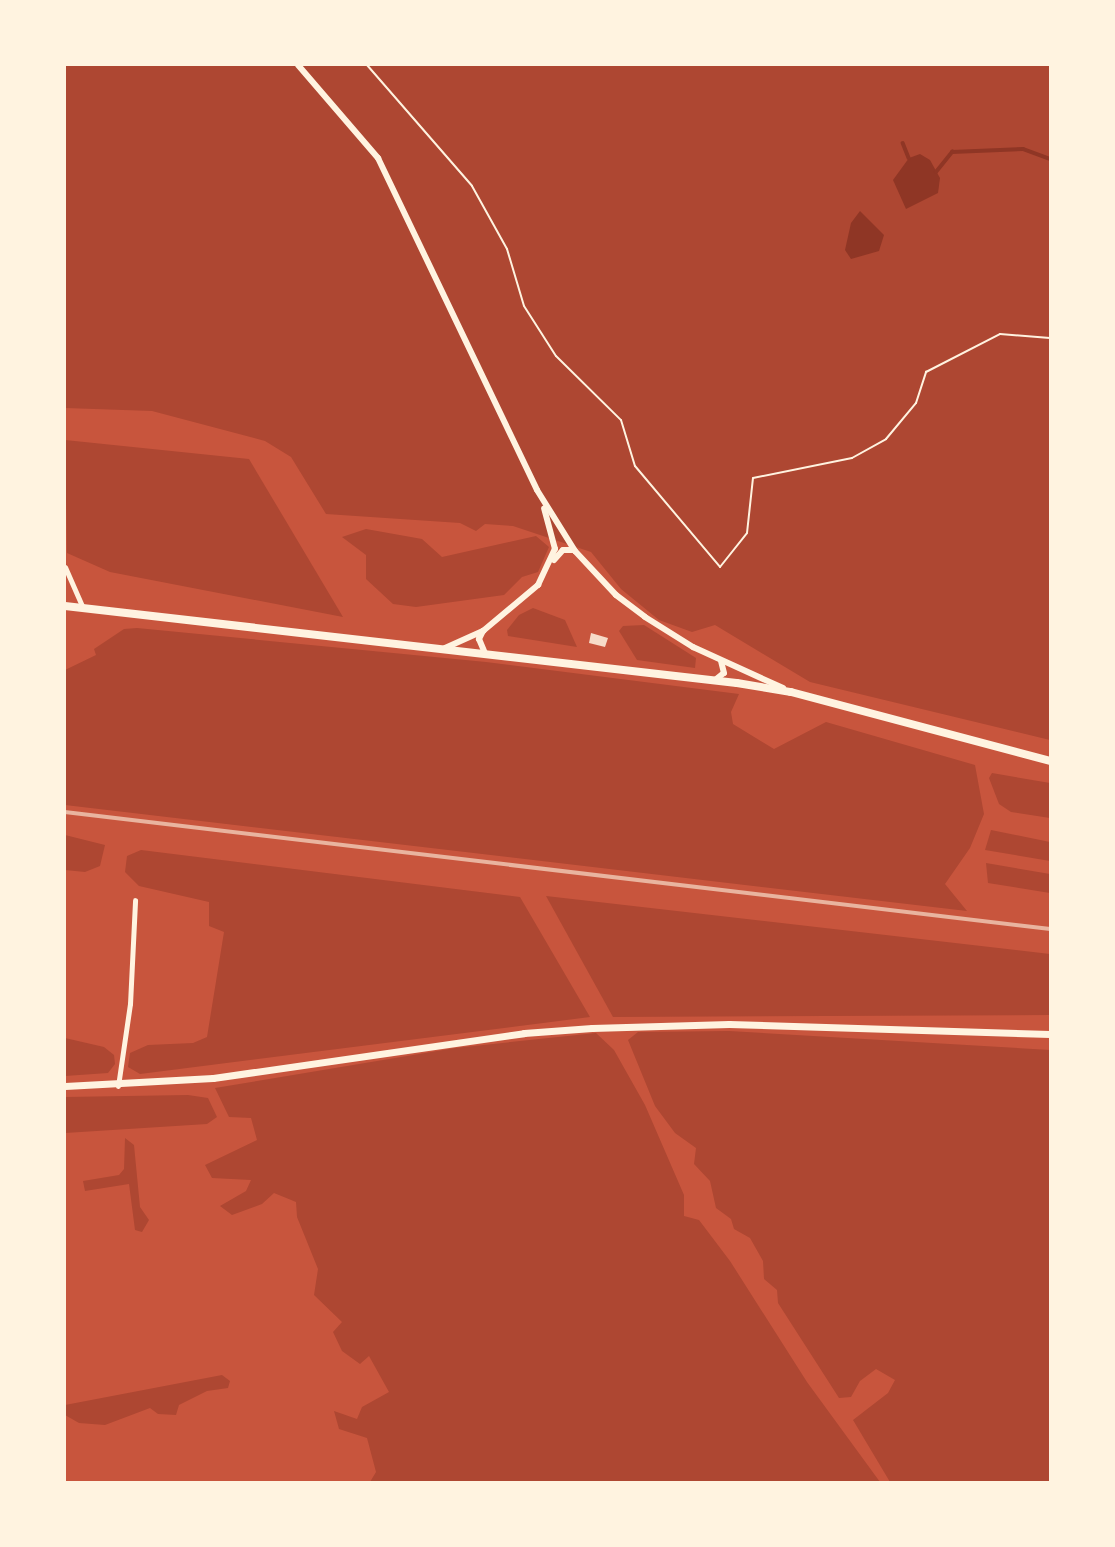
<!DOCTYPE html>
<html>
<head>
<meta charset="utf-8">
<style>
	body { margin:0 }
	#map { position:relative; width:1115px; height:1547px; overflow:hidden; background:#c8553d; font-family:"PT Sans Narrow",sans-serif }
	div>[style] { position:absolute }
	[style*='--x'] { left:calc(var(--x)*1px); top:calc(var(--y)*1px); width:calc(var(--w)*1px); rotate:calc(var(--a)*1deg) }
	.green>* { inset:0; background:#ae4732 }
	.water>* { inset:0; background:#8f3625 }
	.stream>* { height:3.5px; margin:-1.75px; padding:0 1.75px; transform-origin:1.75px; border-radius:1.75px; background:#8f3625 }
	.building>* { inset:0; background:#f7dbc8 }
	.path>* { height:2px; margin:-1px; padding:0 1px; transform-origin:1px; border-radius:1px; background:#fff3e0 }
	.minor>* { height:5px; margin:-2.5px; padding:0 2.5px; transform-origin:2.5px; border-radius:2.5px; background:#fff3e0 }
	.tertiary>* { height:6px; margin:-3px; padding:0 3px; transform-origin:3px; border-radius:3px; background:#fff3e0 }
	.secondary>* { height:7px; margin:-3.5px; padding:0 3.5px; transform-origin:3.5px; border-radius:3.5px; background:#fff3e0 }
	.primary>* { height:8px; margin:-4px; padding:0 4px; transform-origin:4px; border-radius:4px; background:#fff3e0 }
	.rail>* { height:3.5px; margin:-1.75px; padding:0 1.75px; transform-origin:1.75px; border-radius:1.75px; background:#e9b49f }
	span { translate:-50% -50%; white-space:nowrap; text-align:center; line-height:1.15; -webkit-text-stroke:5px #fff3e0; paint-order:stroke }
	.frame { position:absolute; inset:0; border:66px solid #fff3e0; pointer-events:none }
</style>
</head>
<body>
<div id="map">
	<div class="green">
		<i style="clip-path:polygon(65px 65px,1050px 65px,1050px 740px,810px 682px,715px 625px,692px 632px,659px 620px,621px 589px,591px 552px,513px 526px,485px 524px,476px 531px,460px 523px,326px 514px,291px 457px,265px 441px,152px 411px,65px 408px)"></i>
		<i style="clip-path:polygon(65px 440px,249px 459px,343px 617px,110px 572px,67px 553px)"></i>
		<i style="clip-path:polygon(366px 529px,422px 539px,442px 557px,536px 536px,549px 547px,538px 572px,522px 577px,504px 595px,416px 607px,393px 604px,366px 579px,366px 555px,342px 537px)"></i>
		<i style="clip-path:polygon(533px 608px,565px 620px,577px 647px,508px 636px,507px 630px,519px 615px)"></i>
		<i style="clip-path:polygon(644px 625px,696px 658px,695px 668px,637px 660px,619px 631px,623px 626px)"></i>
		<i style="clip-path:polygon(137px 628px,486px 662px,739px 694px,731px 712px,733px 724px,774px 749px,826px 722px,975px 765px,984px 814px,970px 848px,945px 884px,967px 911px,65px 805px,65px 670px,96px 655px,94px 649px,124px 629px)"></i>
		<i style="clip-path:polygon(992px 773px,1050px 783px,1050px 818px,1011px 812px,999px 804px,989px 778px)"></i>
		<i style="clip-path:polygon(991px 830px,1050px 842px,1050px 861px,985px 850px)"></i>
		<i style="clip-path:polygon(65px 835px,105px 845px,100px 866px,85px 872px,65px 870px)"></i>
		<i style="clip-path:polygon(141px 850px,520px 897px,590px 1017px,140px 1074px,128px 1067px,130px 1053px,148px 1045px,193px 1043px,207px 1037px,224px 932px,209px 926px,209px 902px,139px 886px,125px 872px,127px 856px)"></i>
		<i style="clip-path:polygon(986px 863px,1050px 874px,1050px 893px,988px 883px)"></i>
		<i style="clip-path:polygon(546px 896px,1050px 954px,1050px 1015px,613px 1017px)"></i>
		<i style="clip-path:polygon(729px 1031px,1050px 1050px,1050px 1482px,890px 1482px,853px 1420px,888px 1393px,895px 1380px,876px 1369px,860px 1381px,851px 1397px,839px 1398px,778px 1303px,777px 1290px,764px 1279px,763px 1261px,750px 1238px,734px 1229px,731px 1219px,716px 1208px,710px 1181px,694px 1164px,696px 1148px,675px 1133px,655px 1106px,628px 1040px,638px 1032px)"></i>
		<i style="clip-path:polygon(596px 1033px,614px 1050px,645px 1105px,684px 1195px,684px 1216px,699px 1220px,730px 1261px,807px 1382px,880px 1482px,370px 1482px,376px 1472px,367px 1438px,339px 1429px,334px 1411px,357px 1419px,362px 1407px,389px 1392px,369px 1356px,360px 1364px,342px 1351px,333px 1332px,342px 1322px,314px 1295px,318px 1269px,297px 1217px,296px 1202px,274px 1193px,262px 1204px,232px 1215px,220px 1206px,246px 1191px,251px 1180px,212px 1178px,205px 1165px,257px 1140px,251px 1118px,229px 1117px,215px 1088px,455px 1048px)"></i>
		<i style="clip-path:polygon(65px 1038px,104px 1047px,114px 1055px,115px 1064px,108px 1073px,65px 1076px)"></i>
		<i style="clip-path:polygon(188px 1095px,208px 1098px,217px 1117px,207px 1124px,65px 1133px,65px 1097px)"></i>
		<i style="clip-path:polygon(125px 1138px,134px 1145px,140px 1207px,149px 1220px,142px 1232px,135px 1230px,129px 1184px,85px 1191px,83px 1181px,119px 1175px,124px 1169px)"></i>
		<i style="clip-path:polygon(222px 1375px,230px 1381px,228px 1388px,207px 1391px,179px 1405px,176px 1415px,158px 1414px,150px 1408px,105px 1425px,79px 1423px,65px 1415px,65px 1405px)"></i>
	</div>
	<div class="water">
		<i style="clip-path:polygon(920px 154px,930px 160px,940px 178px,938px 193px,906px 209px,893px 180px,909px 158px)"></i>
		<i style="clip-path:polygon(860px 211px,884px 235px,879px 251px,851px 259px,845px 250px,851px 223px)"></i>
	</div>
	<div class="stream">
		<i style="--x:903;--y:143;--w:16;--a:68"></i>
		<i style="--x:936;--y:172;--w:26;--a:-51"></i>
		<i style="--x:952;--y:152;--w:71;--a:-2.4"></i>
		<i style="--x:1023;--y:149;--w:29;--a:20"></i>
	</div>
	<div class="building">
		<i style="clip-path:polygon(591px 633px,608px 638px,605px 647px,589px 643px)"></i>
	</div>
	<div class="path">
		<i style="--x:367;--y:65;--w:160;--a:49"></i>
		<i style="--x:472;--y:186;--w:72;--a:60.9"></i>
		<i style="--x:507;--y:249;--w:59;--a:73.4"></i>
		<i style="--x:524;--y:306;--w:59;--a:57.4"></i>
		<i style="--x:556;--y:356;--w:91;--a:44.6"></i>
		<i style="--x:621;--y:420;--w:48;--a:73.1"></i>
		<i style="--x:635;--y:466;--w:132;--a:49.9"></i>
		<i style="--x:720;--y:567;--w:43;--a:-51.5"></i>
		<i style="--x:747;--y:533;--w:55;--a:-83.8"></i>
		<i style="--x:753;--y:478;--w:101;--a:-11.4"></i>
		<i style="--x:852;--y:458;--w:39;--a:-29"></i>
		<i style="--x:886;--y:439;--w:47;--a:-50.2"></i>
		<i style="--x:916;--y:403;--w:33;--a:-72"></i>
		<i style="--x:926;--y:372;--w:83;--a:-27.2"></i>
		<i style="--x:1000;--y:334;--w:50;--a:4.6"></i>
	</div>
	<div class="minor">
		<i style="--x:65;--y:567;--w:45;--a:66.3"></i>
		<i style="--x:118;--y:1086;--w:83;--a:-81.7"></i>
		<i style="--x:130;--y:1004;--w:104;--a:-87.2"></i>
	</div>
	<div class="tertiary">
		<i style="--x:298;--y:65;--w:123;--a:49.3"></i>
		<i style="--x:378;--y:158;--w:368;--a:64.4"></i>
		<i style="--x:537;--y:490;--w:72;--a:58.1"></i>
		<i style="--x:575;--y:551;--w:60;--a:47"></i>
		<i style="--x:616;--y:595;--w:36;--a:37"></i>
		<i style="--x:645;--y:617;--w:57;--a:32"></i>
		<i style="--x:693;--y:647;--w:99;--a:24.5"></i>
		<i style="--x:554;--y:560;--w:13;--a:-48"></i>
		<i style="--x:563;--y:550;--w:10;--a:0"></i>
		<i style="--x:483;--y:631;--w:9;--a:117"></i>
		<i style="--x:479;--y:639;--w:15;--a:67"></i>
		<i style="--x:445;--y:648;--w:42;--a:-24.1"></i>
		<i style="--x:483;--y:631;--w:72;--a:-39.9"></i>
		<i style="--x:538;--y:585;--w:40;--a:-65"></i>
		<i style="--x:555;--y:549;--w:42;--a:-105"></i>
		<i style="--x:715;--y:680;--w:11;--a:-38"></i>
		<i style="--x:724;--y:673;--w:12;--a:-104"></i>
	</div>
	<div class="secondary">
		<i style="--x:65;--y:1086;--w:148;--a:-3.1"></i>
		<i style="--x:213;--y:1078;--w:314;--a:-8.2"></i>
		<i style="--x:524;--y:1033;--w:68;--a:-4.2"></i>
		<i style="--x:592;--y:1028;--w:137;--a:-1.7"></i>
		<i style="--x:729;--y:1024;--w:321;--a:1.8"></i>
	</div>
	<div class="primary">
		<i style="--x:65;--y:606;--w:676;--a:6.54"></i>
		<i style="--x:737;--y:683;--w:55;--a:9.5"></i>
		<i style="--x:791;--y:692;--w:268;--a:14.9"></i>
	</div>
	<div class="rail">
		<i style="--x:65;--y:812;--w:992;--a:6.77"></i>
	</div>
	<div class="frame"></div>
</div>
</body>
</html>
